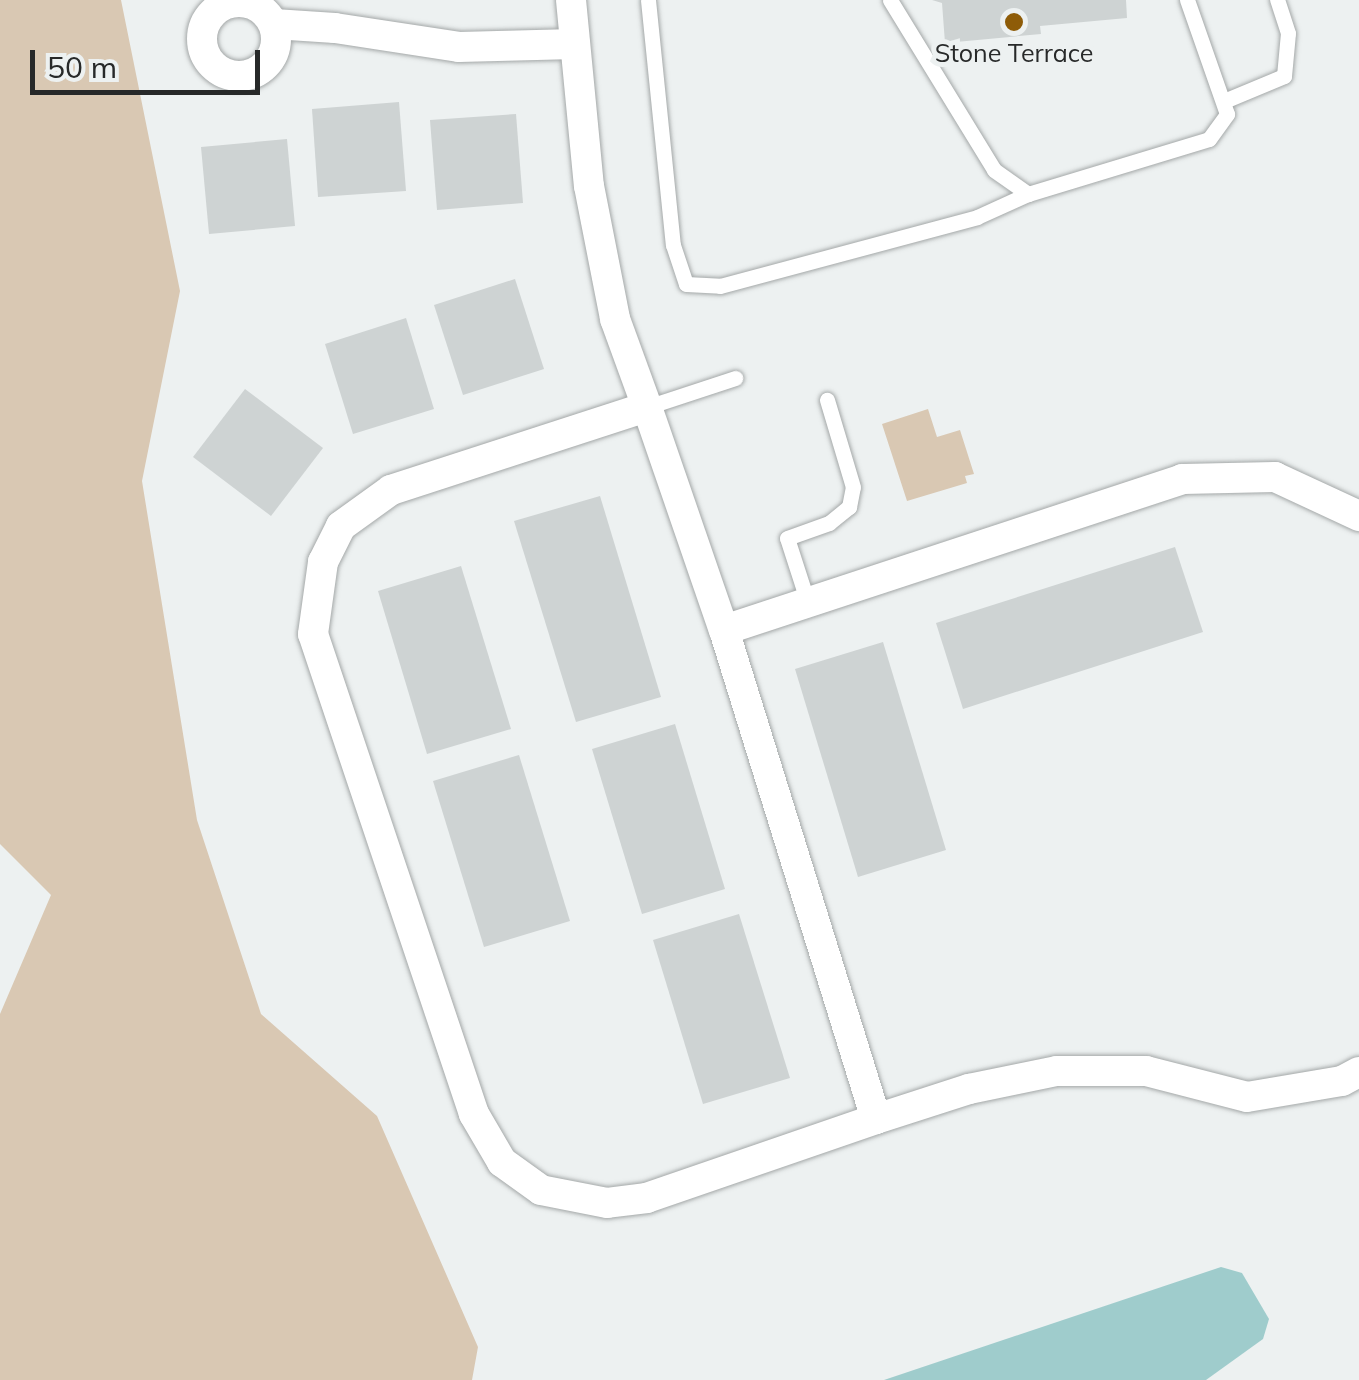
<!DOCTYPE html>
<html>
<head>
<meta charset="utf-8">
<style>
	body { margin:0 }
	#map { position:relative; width:1359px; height:1380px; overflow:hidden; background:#edf1f1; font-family:Mulish,sans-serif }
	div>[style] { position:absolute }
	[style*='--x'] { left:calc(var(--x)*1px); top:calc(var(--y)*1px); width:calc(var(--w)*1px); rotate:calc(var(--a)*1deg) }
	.green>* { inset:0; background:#d9c8b3 }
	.water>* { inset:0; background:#9fcccc }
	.building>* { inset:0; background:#ced3d3 }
	.roads { filter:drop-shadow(0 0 2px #a4a8a8) drop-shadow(0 0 2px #a4a8a8) }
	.service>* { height:15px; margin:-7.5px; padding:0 7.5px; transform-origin:7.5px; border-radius:7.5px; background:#fff }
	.minor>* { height:30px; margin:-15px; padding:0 15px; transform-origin:15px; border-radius:15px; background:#fff }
	.minor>.ring { margin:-15px; padding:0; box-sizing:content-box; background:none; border:30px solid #fff; border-radius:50% }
	.dots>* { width:28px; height:28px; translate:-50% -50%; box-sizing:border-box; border:5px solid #edf1f1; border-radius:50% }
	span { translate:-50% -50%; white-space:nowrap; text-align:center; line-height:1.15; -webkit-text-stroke:10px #edf1f1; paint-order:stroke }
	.poi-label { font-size:25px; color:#272929 }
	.scale { position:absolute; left:30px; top:50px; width:230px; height:45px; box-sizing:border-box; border:5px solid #272929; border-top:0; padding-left:12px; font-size:30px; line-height:35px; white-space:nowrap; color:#272929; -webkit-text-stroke:8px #edf1f1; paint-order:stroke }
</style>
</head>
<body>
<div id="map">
	<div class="green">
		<i style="clip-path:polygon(0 0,121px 0,180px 291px,142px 481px,197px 820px,261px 1014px,377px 1116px,478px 1347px,472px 1380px,0 1380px,0 1014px,51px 895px,0 844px)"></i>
		<i style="clip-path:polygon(928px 409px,937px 437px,960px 430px,974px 474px,965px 476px,967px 483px,907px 501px,882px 424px)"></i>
	</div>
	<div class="water">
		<i style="clip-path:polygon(1221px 1267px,1242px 1273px,1269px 1319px,1263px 1339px,1206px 1380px,884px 1380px)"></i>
	</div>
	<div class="building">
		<i style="clip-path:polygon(932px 0,1126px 0,1127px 18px,1040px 26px,1041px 34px,945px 43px,942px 3px)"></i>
		<i style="clip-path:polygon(399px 102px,406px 191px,318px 197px,312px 109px)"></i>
		<i style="clip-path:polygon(516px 114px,523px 203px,437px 210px,430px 120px)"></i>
		<i style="clip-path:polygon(287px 139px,295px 226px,209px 234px,201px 147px)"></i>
		<i style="clip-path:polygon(515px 279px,544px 369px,463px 395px,434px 305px)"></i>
		<i style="clip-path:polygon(406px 318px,434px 409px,353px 434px,325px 344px)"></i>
		<i style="clip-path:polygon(245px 389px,323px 448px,271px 516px,193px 457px)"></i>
		<i style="clip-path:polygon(600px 496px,661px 697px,576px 722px,514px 521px)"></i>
		<i style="clip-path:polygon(1175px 547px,1203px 632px,963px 709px,936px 623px)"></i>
		<i style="clip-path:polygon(461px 566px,511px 729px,427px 754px,378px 591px)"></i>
		<i style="clip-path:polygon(883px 642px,946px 850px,858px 877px,795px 669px)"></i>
		<i style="clip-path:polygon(675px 724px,725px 889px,642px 914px,592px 749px)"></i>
		<i style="clip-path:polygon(519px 755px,570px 921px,484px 947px,433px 781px)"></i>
		<i style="clip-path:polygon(739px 914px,790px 1078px,703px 1104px,653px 940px)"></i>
	</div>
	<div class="roads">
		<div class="service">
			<i style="--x:648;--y:0;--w:246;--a:84.2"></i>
			<i style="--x:673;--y:245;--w:41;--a:71.6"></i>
			<i style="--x:686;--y:284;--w:34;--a:3"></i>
			<i style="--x:720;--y:286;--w:266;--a:-15"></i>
			<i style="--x:977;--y:217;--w:56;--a:-24.3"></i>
			<i style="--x:890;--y:0;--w:199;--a:58.5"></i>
			<i style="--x:994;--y:170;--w:42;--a:35.2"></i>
			<i style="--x:1028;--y:194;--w:189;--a:-16.9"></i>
			<i style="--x:1209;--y:139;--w:31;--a:-54"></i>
			<i style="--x:1227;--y:114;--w:121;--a:-109.3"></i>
			<i style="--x:1224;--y:101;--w:65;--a:-22.6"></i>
			<i style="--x:1284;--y:76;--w:43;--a:-84.7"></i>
			<i style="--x:1288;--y:33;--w:35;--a:-108"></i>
			<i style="--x:647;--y:407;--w:93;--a:-18.2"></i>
			<i style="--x:808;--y:603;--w:68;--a:-107.9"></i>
			<i style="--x:787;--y:538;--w:45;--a:-19.7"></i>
			<i style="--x:829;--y:523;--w:26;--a:-39"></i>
			<i style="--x:849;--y:507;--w:20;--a:-79"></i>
			<i style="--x:853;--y:487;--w:91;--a:-106.6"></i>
		</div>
		<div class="minor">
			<i style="--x:571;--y:0;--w:187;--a:84.5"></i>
			<i style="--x:589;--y:186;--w:136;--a:78.9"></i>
			<i style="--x:615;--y:319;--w:94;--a:70"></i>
			<i style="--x:647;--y:407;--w:236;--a:71"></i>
			<i style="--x:724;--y:630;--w:512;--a:72.73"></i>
			<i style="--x:876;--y:1119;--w:242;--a:161"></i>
			<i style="--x:647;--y:1198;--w:40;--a:172.9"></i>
			<i style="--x:607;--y:1203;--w:67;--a:-168.9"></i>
			<i style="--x:541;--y:1190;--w:48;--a:-144.3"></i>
			<i style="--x:502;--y:1162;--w:56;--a:-120.3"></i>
			<i style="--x:474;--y:1114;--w:506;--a:-108.54"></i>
			<i style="--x:313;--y:634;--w:73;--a:-82.1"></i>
			<i style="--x:323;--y:562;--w:40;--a:-63.4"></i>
			<i style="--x:341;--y:526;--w:62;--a:-35.8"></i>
			<i style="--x:391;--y:490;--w:269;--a:-18"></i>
			<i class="ring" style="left:202px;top:2px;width:44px;height:44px"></i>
			<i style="--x:274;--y:24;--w:61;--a:3.8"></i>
			<i style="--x:335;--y:28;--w:125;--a:8.7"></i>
			<i style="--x:459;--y:47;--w:116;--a:-1.5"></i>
			<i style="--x:724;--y:630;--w:482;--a:-18.2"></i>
			<i style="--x:1182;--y:479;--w:93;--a:-1.2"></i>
			<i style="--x:1275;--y:477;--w:93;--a:24.9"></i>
			<i style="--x:876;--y:1119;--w:98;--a:-17.9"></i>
			<i style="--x:969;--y:1089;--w:90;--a:-11.6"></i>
			<i style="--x:1057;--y:1071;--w:89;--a:0"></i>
			<i style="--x:1146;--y:1071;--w:104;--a:14.4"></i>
			<i style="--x:1247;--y:1097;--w:96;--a:-9.6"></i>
			<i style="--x:1342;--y:1081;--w:19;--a:-28"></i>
		</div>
	</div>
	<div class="dots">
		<i style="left:1014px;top:22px;background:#8e5c08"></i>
	</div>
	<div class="poi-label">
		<span style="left:1014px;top:53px">Stone Terrace</span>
	</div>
	<div class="scale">50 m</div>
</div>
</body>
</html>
